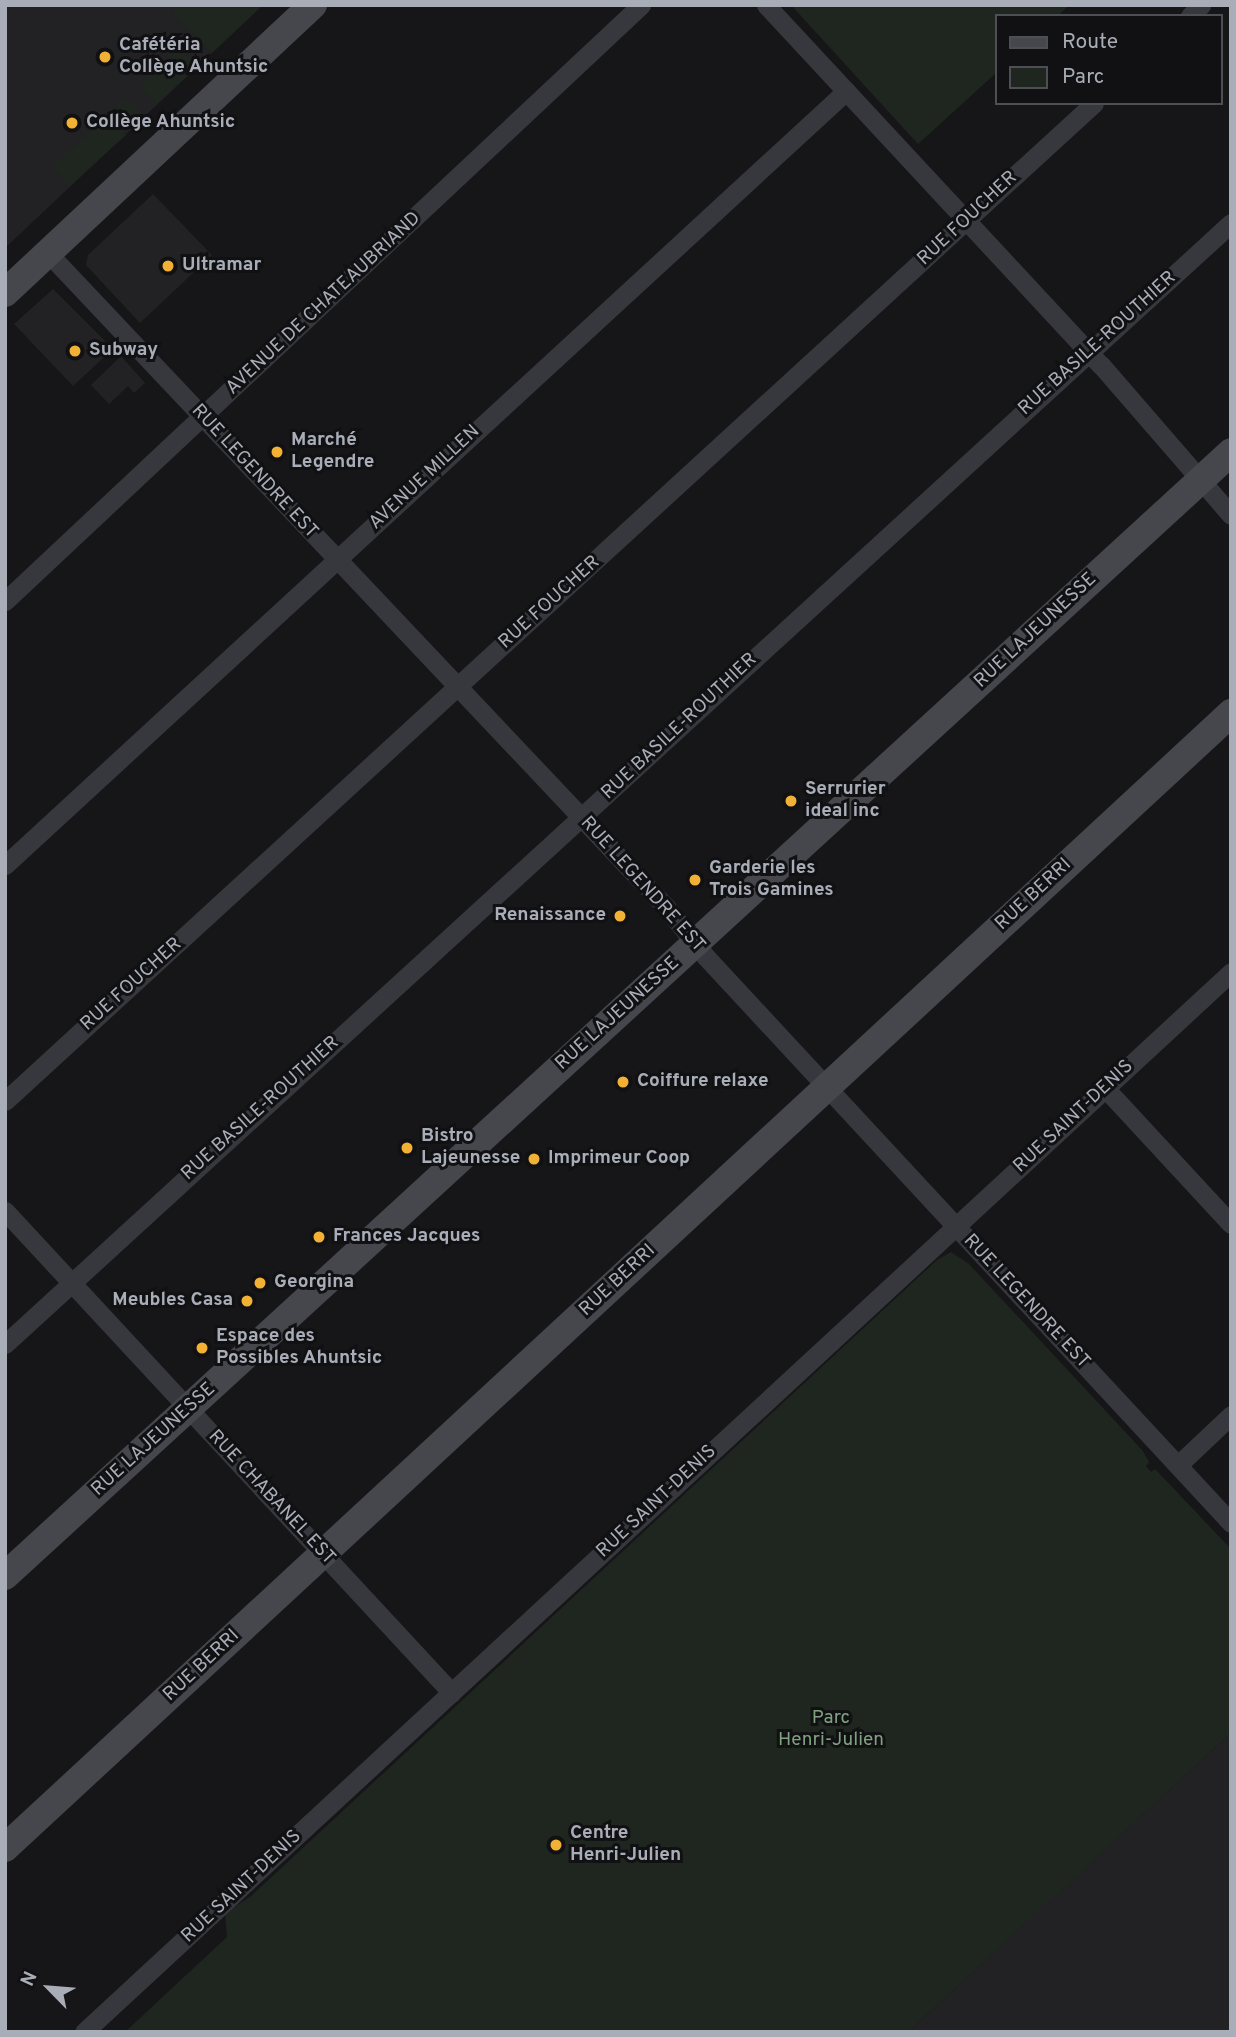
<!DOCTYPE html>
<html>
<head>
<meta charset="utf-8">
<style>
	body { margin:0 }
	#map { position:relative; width:1236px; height:2037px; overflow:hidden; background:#161618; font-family:Overpass,sans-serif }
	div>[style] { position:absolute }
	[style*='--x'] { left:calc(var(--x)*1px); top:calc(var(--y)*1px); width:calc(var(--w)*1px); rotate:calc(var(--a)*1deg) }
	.built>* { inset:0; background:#222225 }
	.green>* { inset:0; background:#1e261f }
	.minor>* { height:19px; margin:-9.5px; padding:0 9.5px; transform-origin:9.5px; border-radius:9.5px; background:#37383d }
	.secondary>* { height:28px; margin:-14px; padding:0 14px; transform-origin:14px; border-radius:14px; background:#45474d }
	.dots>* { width:19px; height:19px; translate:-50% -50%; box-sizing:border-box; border:4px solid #111113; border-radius:50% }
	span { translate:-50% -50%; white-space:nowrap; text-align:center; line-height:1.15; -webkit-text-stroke:6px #111113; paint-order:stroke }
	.poi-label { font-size:19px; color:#a8adb8; font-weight:700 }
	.left { translate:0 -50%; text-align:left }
	.right { translate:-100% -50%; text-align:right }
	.street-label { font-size:19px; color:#a8adb8 }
	.park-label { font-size:19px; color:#7fa381 }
	.frame { position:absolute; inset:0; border:7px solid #a8adb8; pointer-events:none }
	.legend { position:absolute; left:995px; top:14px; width:228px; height:91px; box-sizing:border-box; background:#111113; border:2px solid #4d4f55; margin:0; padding:9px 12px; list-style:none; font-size:21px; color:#a8adb8 }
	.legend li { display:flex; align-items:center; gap:14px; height:35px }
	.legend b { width:35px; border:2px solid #4d4f55 }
	.north { position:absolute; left:14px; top:1953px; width:70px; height:70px; -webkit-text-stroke:5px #111113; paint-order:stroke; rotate:295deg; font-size:19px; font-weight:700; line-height:28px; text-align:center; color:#a8adb8 }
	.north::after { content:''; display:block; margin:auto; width:24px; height:32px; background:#a8adb8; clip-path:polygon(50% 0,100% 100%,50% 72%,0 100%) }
</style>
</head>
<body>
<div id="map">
	<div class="built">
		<i style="clip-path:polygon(5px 5px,263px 5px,5px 248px)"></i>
		<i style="clip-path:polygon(153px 194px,212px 255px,140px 323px,86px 265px,88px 255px)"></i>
		<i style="clip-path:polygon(53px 289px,113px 349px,73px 386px,14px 324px)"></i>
		<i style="clip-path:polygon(121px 356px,145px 383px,134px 393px,128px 386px,109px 404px,91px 385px)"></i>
		<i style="clip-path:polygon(1231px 1733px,1231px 2032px,908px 2032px,1078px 1874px)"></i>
	</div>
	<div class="green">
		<i style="clip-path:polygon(173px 5px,263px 5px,212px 53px,174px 14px)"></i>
		<i style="clip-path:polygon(791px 5px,1069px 5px,1058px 16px,996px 16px,996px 73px,918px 144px)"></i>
		<i style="clip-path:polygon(180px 48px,198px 66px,157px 104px,140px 86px)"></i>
		<i style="clip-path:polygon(127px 98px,144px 117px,131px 130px,113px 111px)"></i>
		<i style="clip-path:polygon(108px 115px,126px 135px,70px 186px,52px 167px)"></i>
		<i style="clip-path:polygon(951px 1252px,969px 1264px,1143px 1451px,1149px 1462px,1146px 1466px,1151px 1472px,1155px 1469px,1231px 1549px,1231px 1733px,908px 2032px,125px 2032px,227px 1937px,225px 1913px,251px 1896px,937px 1260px)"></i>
	</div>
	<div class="minor">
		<i style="--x:766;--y:5;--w:492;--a:47.1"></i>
		<i style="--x:1101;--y:365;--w:198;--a:49.1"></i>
		<i style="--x:1190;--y:16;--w:16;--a:-45"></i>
		<i style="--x:48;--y:253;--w:900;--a:46.62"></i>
		<i style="--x:666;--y:907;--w:64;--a:51.3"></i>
		<i style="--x:706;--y:957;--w:772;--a:47.15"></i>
		<i style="--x:5;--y:601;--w:872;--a:-43.14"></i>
		<i style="--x:5;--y:865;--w:1143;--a:-42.62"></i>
		<i style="--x:1105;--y:1088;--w:185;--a:47.2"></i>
		<i style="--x:5;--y:1101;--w:1477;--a:-42.5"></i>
		<i style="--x:5;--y:1211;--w:657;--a:47.16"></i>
		<i style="--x:5;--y:1344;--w:1661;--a:-42.44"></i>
		<i style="--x:1178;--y:1465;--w:73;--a:-43.3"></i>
		<i style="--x:84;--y:2032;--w:1562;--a:-42.74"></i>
	</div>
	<div class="secondary">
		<i style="--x:5;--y:293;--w:422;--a:-43.1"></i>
		<i style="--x:5;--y:1576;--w:1663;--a:-42.51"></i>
		<i style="--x:5;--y:1848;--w:1671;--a:-42.79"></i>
	</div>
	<div class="dots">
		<i style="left:105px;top:57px;background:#f2b134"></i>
		<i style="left:72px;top:123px;background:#f2b134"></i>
		<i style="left:168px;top:266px;background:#f2b134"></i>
		<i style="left:75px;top:351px;background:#f2b134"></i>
		<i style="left:277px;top:452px;background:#f2b134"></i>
		<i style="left:791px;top:801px;background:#f2b134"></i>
		<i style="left:695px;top:880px;background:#f2b134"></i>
		<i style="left:620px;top:916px;background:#f2b134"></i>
		<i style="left:623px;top:1082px;background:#f2b134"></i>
		<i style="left:407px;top:1148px;background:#f2b134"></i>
		<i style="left:534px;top:1159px;background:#f2b134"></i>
		<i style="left:319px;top:1237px;background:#f2b134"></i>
		<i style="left:260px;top:1283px;background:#f2b134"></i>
		<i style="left:247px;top:1301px;background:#f2b134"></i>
		<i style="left:202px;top:1348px;background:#f2b134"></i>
		<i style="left:556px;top:1845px;background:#f2b134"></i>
	</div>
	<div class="poi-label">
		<span class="left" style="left:119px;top:57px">Cafétéria<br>Collège Ahuntsic</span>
		<span class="left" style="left:86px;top:123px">Collège Ahuntsic</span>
		<span class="left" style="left:182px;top:266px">Ultramar</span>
		<span class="left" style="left:89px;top:351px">Subway</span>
		<span class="left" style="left:291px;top:452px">Marché<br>Legendre</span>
		<span class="left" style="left:805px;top:801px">Serrurier<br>ideal inc</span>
		<span class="left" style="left:709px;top:880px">Garderie les<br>Trois Gamines</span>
		<span class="right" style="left:606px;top:916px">Renaissance</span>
		<span class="left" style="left:637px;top:1082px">Coiffure relaxe</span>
		<span class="left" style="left:421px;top:1148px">Bistro<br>Lajeunesse</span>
		<span class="left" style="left:548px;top:1159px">Imprimeur Coop</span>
		<span class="left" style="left:333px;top:1237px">Frances Jacques</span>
		<span class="left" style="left:274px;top:1283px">Georgina</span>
		<span class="right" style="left:233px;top:1301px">Meubles Casa</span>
		<span class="left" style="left:216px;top:1348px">Espace des<br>Possibles Ahuntsic</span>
		<span class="left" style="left:570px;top:1845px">Centre<br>Henri-Julien</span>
	</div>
	<div class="street-label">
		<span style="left:968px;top:219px;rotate:-43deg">RUE FOUCHER</span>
		<span style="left:324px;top:304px;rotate:-43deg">AVENUE DE CHATEAUBRIAND</span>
		<span style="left:1098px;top:344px;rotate:-42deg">RUE BASILE-ROUTHIER</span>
		<span style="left:254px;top:472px;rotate:47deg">RUE LEGENDRE EST</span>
		<span style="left:425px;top:478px;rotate:-43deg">AVENUE MILLEN</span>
		<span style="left:550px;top:603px;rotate:-42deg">RUE FOUCHER</span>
		<span style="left:1036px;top:631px;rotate:-43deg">RUE LAJEUNESSE</span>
		<span style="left:680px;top:727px;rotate:-43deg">RUE BASILE-ROUTHIER</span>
		<span style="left:642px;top:885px;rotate:48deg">RUE LEGENDRE EST</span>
		<span style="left:1034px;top:895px;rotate:-43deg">RUE BERRI</span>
		<span style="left:132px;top:985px;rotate:-42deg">RUE FOUCHER</span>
		<span style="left:618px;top:1014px;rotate:-42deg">RUE LAJEUNESSE</span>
		<span style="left:261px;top:1109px;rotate:-42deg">RUE BASILE-ROUTHIER</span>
		<span style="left:1074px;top:1117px;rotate:-43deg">RUE SAINT-DENIS</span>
		<span style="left:618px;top:1281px;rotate:-43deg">RUE BERRI</span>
		<span style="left:1026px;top:1302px;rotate:47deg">RUE LEGENDRE EST</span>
		<span style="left:154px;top:1440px;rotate:-42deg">RUE LAJEUNESSE</span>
		<span style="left:271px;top:1498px;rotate:47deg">RUE CHABANEL EST</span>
		<span style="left:657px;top:1502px;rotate:-43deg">RUE SAINT-DENIS</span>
		<span style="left:202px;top:1666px;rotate:-43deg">RUE BERRI</span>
		<span style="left:242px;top:1887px;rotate:-43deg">RUE SAINT-DENIS</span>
	</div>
	<div class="park-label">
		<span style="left:831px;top:1730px">Parc<br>Henri-Julien</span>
	</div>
	<div class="frame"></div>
	<ul class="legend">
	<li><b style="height:9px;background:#45474d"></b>Route</li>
	<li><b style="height:19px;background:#1e261f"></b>Parc</li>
	</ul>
	<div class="north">N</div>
</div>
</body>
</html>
